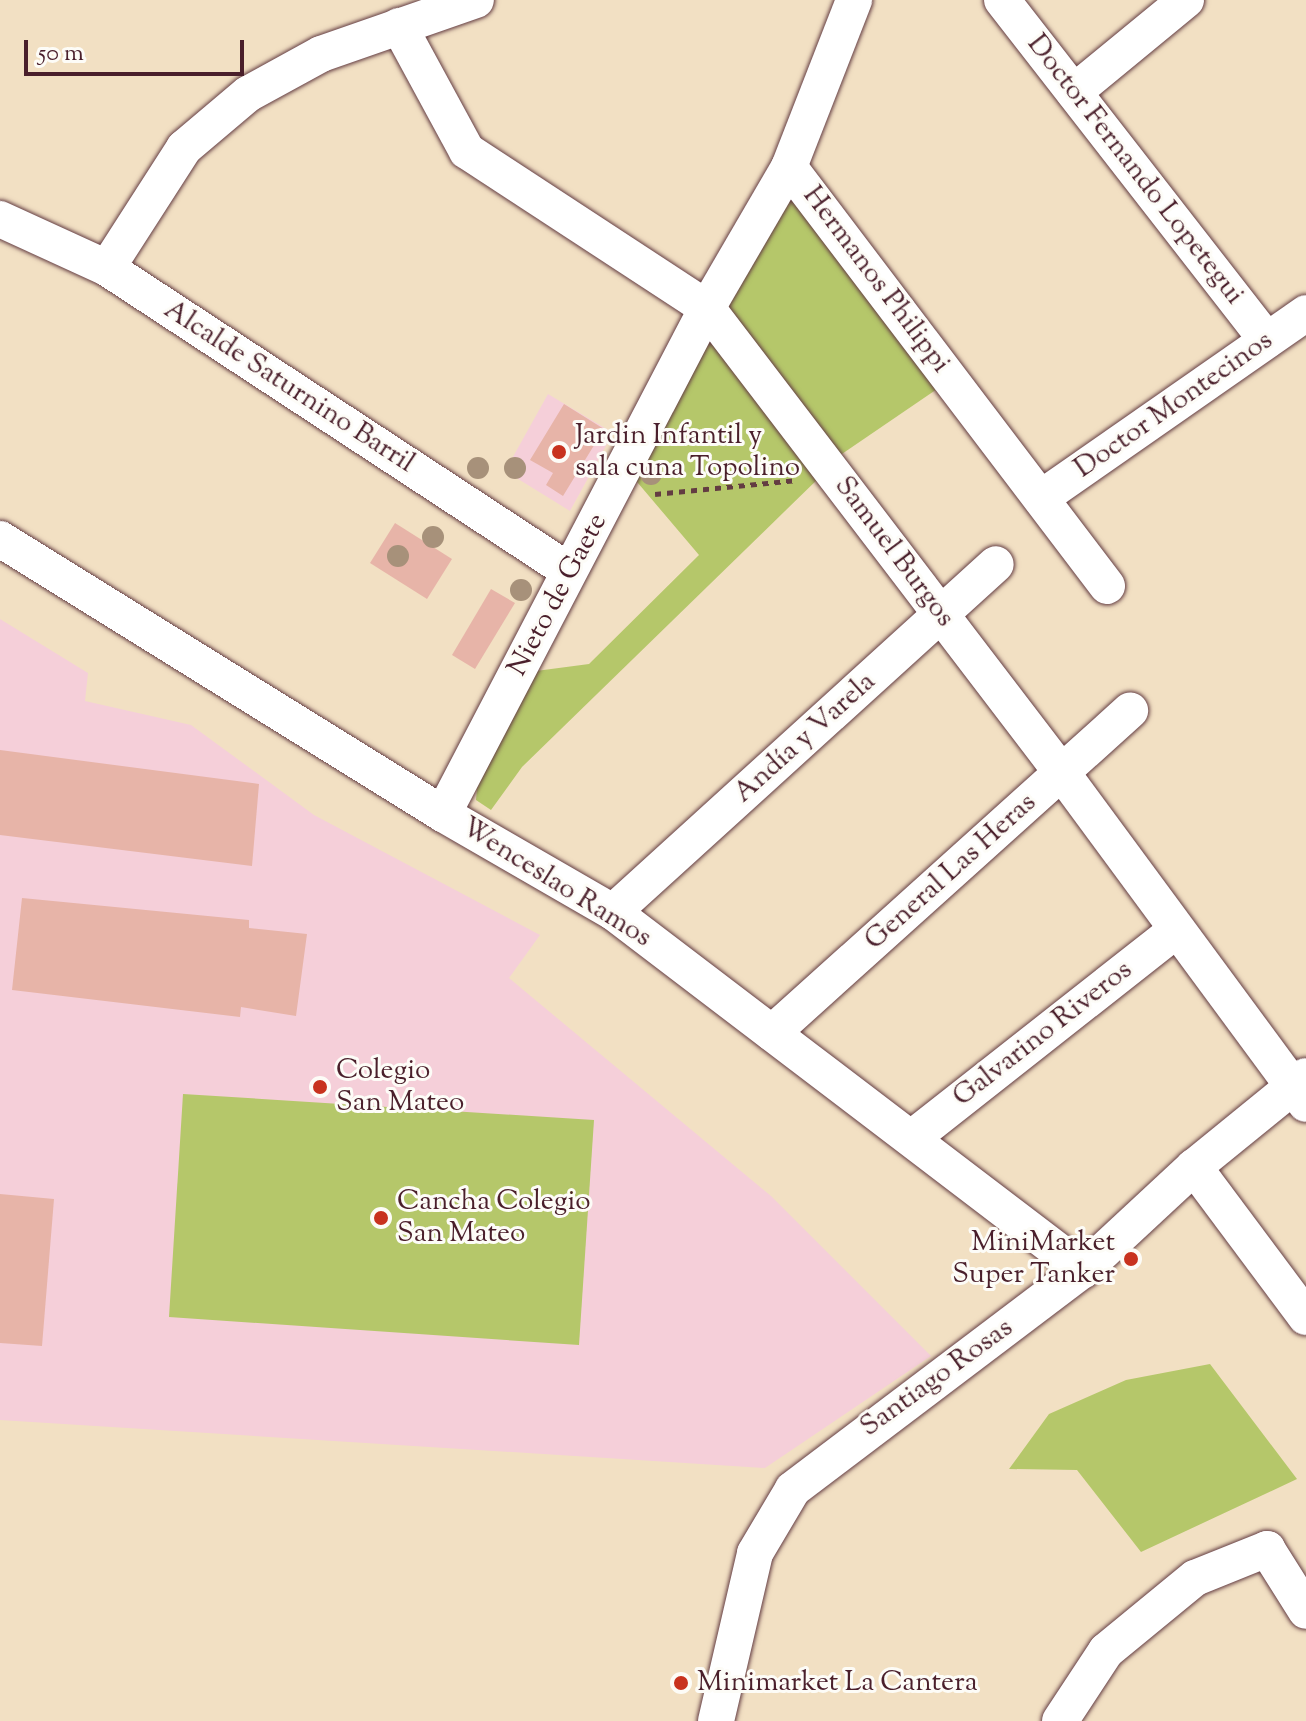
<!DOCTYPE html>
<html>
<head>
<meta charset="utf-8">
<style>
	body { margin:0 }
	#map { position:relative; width:1306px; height:1721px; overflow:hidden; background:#f2e0c3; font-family:"Sorts Mill Goudy",serif }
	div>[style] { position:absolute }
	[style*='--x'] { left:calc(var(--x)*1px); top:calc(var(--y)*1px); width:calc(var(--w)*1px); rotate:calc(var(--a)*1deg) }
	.built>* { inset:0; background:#f5cfd9 }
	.green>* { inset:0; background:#b5c76a }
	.building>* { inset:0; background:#e7b4a8 }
	.path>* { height:5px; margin-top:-2.5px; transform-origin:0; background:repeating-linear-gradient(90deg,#633c42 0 6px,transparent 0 12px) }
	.roads { filter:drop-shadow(0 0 2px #633c42) drop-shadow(0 0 2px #633c42) }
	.minor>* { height:36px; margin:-18px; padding:0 18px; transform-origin:18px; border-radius:18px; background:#fff }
	.trees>* { width:22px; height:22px; margin:-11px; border-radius:50%; background:#a7917a }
	.dots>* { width:22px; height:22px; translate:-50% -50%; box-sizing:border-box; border:4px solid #fdfcf7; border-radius:50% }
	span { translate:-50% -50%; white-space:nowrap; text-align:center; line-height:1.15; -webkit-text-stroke:6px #fdfcf7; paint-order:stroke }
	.street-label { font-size:28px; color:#4a1f2b }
	.poi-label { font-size:28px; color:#4a1f2b }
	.left { translate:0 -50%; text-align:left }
	.right { translate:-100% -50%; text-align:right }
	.scale { position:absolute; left:24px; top:40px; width:220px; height:36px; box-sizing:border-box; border:4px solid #4a1f2b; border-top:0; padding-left:10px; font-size:24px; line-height:28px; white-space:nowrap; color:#4a1f2b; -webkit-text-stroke:6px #fdfcf7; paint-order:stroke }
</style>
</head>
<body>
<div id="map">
	<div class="built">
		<i style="clip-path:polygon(548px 394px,613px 433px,570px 511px,505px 471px)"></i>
		<i style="clip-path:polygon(0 619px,88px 673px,85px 701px,191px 725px,314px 815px,540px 935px,509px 978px,771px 1196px,931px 1356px,765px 1468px,0 1420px)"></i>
	</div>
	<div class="green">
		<i style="clip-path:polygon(788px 195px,806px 200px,943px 385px,836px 458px,717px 308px)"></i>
		<i style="clip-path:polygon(719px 335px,823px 474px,522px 767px,491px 810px,476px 800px,477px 788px,536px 671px,589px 664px,699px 555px,632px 476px,702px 342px)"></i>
		<i style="clip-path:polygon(183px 1094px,594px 1120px,579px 1345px,169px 1317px)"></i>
		<i style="clip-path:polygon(1210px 1364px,1297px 1479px,1141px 1552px,1077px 1470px,1009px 1469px,1049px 1414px,1126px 1380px)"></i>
	</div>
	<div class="building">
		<i style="clip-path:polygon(564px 404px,604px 429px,563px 496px,546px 485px,553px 473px,530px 460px)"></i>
		<i style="clip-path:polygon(395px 523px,452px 559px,427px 599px,370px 563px)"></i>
		<i style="clip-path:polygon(491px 589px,515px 603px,475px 669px,452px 655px)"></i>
		<i style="clip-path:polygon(0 750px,259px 784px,252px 866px,0 835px)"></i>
		<i style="clip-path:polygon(22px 898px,249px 920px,249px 928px,307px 934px,296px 1016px,241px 1007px,240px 1017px,12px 990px)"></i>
		<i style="clip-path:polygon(0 1194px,54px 1199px,42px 1346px,0 1343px)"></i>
	</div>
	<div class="path">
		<i style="--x:655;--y:494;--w:143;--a:-5.6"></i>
	</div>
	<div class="roads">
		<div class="minor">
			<i style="--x:1002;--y:0;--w:431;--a:52.1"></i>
			<i style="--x:399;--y:26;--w:142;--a:61.5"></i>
			<i style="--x:467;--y:151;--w:287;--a:33.2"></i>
			<i style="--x:707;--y:308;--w:585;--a:52.64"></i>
			<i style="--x:1062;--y:773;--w:411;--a:53.6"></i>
			<i style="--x:1074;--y:92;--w:145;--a:-39.4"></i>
			<i style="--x:789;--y:167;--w:526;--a:52.8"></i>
			<i style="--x:0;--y:219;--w:118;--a:24.6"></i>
			<i style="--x:107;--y:268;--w:552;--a:33.26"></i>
			<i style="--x:107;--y:268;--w:143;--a:-57.3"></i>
			<i style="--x:184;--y:148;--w:84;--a:-40.2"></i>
			<i style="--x:248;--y:94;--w:83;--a:-28.7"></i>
			<i style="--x:321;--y:54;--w:164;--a:-19.2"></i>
			<i style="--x:1041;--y:498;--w:323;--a:-34.9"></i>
			<i style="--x:0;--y:539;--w:521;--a:31.83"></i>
			<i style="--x:443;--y:814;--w:196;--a:30"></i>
			<i style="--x:613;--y:912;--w:591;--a:37.3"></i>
			<i style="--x:443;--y:814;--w:571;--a:-62.45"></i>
			<i style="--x:707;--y:308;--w:163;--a:-59.8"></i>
			<i style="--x:789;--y:167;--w:179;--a:-68.7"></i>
			<i style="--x:613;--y:912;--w:517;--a:-42.26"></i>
			<i style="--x:772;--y:1033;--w:482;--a:-42"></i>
			<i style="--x:912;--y:1138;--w:335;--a:-38.2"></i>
			<i style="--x:1194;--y:1167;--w:187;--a:53.3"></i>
			<i style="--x:716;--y:1721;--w:172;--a:-76.9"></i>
			<i style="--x:755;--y:1553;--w:74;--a:-59.3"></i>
			<i style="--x:793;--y:1489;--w:363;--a:-37.1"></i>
			<i style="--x:1083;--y:1270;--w:151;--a:-42.9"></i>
			<i style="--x:1194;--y:1167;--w:144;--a:-39.1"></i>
			<i style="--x:1060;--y:1721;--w:84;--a:-56.7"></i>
			<i style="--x:1106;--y:1651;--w:115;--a:-39.4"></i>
			<i style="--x:1195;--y:1578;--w:78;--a:-21.9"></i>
			<i style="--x:1267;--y:1549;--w:73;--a:57.8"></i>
		</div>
	</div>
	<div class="trees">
		<i style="left:478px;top:468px"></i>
		<i style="left:515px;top:468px"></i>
		<i style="left:651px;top:474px"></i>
		<i style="left:433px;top:537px"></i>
		<i style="left:398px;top:556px"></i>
		<i style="left:521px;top:590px"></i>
	</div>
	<div class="dots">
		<i style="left:559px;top:452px;background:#c8321e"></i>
		<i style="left:320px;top:1087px;background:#c8321e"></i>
		<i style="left:381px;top:1218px;background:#c8321e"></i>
		<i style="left:1131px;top:1259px;background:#c8321e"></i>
		<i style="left:681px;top:1683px;background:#c8321e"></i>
	</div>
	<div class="street-label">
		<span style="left:1135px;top:170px;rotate:52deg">Doctor Fernando Lopetegui</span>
		<span style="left:876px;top:280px;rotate:53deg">Hermanos Philippi</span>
		<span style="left:289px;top:387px;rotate:33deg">Alcalde Saturnino Barril</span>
		<span style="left:1174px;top:405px;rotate:-35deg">Doctor Montecinos</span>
		<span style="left:894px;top:552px;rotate:53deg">Samuel Burgos</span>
		<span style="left:558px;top:595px;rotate:-62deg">Nieto de Gaete</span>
		<span style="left:805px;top:738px;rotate:-42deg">Andía y Varela</span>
		<span style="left:951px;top:872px;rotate:-42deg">General Las Heras</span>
		<span style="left:556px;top:883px;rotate:32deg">Wenceslao Ramos</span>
		<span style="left:1043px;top:1034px;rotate:-38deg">Galvarino Riveros</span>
		<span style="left:937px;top:1378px;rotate:-36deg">Santiago Rosas</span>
	</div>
	<div class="poi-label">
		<span class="left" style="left:575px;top:452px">Jardin Infantil y<br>sala cuna Topolino</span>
		<span class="left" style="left:336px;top:1087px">Colegio<br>San Mateo</span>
		<span class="left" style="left:397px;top:1218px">Cancha Colegio<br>San Mateo</span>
		<span class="right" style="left:1115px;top:1259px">MiniMarket<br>Super Tanker</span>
		<span class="left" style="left:697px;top:1683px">Minimarket La Cantera</span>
	</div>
	<div class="scale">50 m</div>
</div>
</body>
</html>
